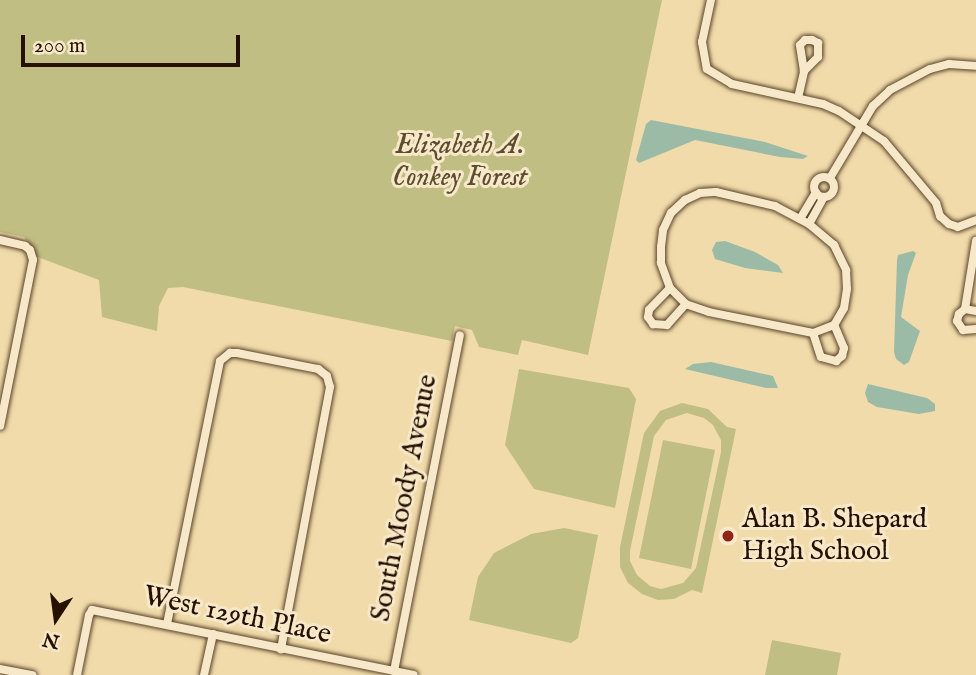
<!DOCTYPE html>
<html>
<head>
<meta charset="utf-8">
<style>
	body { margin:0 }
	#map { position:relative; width:976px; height:675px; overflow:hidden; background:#f1dbaa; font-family:"IM FELL English",serif }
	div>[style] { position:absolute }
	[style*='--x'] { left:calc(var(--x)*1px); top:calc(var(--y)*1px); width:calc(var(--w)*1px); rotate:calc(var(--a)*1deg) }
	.green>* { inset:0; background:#c1be84 }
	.water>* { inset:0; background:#9bbba7 }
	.roads { filter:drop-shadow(0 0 2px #59432a) drop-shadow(0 0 2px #59432a) }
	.street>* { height:8px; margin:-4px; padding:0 4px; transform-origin:4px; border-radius:4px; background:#f6e8c8 }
	.street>.ring { margin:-4px; padding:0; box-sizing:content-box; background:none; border:8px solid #f6e8c8; border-radius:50% }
	.dots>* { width:19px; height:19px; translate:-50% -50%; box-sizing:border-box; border:4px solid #f6e8c8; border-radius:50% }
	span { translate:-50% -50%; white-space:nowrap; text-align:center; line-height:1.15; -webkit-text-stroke:6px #f6e8c8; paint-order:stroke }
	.park-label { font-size:28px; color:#5c4d2e; font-style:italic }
	.street-label { font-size:28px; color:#261000 }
	.poi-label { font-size:28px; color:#261000 }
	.left { translate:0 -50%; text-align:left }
	.north { position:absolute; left:21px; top:584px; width:70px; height:70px; -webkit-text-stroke:5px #f6e8c8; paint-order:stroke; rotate:193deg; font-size:19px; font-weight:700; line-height:28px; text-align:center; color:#261000 }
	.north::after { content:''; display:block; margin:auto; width:24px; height:32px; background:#261000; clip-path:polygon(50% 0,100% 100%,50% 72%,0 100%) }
	.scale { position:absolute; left:21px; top:35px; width:219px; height:32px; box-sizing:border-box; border:4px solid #261000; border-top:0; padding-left:9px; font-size:21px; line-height:24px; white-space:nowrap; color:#261000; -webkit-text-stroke:5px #f6e8c8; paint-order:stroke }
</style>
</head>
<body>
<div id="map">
	<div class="green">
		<i style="clip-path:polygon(0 0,662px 0,588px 355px,522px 340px,518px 355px,479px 347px,472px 330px,455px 326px,452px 341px,183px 287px,168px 288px,159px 306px,157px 331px,102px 317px,99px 280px,35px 256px,24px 237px,0 232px)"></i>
		<i style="clip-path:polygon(519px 369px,629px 388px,636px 399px,615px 508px,534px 489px,505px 445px)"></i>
		<i style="clip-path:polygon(evenodd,682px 403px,708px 409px,727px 427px,736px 429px,702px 593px,692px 590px,674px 599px,658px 600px,642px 594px,628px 583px,620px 567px,620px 547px,644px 433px,660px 411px,682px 403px,687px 413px,704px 418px,713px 425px,721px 440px,721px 452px,696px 568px,683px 583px,661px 589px,650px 586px,637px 575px,630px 561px,630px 551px,654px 436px,666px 420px,687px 413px)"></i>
		<i style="clip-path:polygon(663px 440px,715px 450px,691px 569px,639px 558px)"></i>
		<i style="clip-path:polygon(564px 528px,598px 535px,578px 638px,571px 643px,469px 620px,478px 577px,494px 553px,531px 534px)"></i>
		<i style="clip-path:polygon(772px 640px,841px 653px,837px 675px,765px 675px)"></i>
	</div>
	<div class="water">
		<i style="clip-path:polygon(651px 120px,765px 142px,808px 156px,803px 159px,780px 157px,695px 140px,639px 163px,636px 160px,646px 124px)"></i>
		<i style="clip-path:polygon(725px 241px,755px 252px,778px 265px,783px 273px,745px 268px,715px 259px,712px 250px,716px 242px)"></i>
		<i style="clip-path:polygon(913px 251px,916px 253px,908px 275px,901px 317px,920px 331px,909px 362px,904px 365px,896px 359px,894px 352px,897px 260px,898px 255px)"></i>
		<i style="clip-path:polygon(711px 362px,773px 376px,778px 388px,766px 388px,685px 369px,693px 364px)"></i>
		<i style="clip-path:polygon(868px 384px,927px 398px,935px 404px,935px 411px,919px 414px,877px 407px,868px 402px,865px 393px)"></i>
	</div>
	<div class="roads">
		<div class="street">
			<i style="--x:711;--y:0;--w:43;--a:102.1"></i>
			<i style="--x:702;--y:42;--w:27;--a:80"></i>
			<i style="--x:707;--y:69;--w:29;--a:31"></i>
			<i style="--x:732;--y:84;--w:93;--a:12.4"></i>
			<i style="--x:823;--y:104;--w:17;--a:24"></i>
			<i style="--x:839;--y:111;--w:54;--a:33.7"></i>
			<i style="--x:884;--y:141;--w:81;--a:50"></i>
			<i style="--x:936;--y:203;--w:14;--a:73"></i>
			<i style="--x:940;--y:216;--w:12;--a:42"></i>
			<i style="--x:949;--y:224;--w:9;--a:18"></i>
			<i style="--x:958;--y:227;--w:19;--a:-21"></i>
			<i style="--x:798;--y:98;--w:28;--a:-77"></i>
			<i style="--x:804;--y:71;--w:26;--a:-99"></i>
			<i style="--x:800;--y:45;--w:7;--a:-45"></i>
			<i style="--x:805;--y:40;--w:7;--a:0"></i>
			<i style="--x:812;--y:40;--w:7;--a:27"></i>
			<i style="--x:818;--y:43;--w:14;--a:90"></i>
			<i style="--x:818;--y:57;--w:20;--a:135"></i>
			<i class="ring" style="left:814px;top:177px;width:12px;height:12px"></i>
			<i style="--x:830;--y:178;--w:84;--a:-59.2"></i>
			<i style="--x:873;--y:106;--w:23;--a:-43"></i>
			<i style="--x:890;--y:90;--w:45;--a:-27.7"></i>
			<i style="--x:930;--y:69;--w:20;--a:-15"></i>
			<i style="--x:949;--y:64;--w:27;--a:4"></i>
			<i style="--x:716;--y:192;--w:61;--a:13.3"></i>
			<i style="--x:775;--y:206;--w:38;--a:28"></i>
			<i style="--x:809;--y:224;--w:33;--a:40"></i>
			<i style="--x:834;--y:245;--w:28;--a:64"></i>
			<i style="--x:846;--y:270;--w:19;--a:87"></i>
			<i style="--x:847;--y:289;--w:19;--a:99"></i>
			<i style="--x:844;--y:308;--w:20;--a:120"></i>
			<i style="--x:834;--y:325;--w:22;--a:159"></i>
			<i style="--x:813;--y:333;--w:106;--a:-168.6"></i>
			<i style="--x:709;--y:312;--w:24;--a:-161"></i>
			<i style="--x:686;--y:304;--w:23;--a:-135"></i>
			<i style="--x:670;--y:288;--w:27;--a:-110"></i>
			<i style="--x:661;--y:263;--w:16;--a:-90"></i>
			<i style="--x:661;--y:247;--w:17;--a:-83"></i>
			<i style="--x:663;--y:230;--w:19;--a:-65"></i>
			<i style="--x:671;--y:213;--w:19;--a:-43"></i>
			<i style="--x:685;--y:200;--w:17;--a:-25"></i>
			<i style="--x:700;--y:193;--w:16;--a:-4"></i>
			<i style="--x:800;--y:219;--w:31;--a:-59"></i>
			<i style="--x:809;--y:224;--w:31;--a:-61"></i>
			<i style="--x:0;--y:240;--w:26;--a:13"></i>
			<i style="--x:25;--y:246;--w:6;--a:39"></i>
			<i style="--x:30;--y:250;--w:10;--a:73"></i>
			<i style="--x:33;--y:260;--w:169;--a:101.2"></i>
			<i style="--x:670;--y:288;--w:30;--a:134"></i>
			<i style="--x:649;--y:310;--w:7;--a:98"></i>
			<i style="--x:648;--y:317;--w:9;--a:54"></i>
			<i style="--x:653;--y:324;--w:14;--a:4"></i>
			<i style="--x:667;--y:325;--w:28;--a:-48"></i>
			<i style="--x:965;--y:309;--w:69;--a:-80.8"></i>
			<i style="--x:976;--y:311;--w:11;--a:-170"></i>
			<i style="--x:965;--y:309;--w:8;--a:140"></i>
			<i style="--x:959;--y:314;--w:7;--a:106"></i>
			<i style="--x:957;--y:321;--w:11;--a:56"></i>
			<i style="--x:963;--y:330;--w:13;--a:-4"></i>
			<i style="--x:813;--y:333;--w:25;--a:72"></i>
			<i style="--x:821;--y:357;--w:16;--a:15"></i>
			<i style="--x:836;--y:361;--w:8;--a:-40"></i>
			<i style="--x:842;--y:356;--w:8;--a:-76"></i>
			<i style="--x:844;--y:348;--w:25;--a:-113"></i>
			<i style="--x:167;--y:624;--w:268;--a:-78.6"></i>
			<i style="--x:220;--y:361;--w:13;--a:-39"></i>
			<i style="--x:230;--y:353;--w:7;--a:0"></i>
			<i style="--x:237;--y:353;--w:83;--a:11.2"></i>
			<i style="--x:318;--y:369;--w:11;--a:38"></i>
			<i style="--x:327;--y:376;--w:11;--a:75"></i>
			<i style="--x:330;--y:387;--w:267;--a:100.6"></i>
			<i style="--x:0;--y:669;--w:33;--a:11"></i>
			<i style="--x:394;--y:671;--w:342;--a:-78.9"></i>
			<i style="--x:77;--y:675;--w:61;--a:-78.7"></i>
			<i style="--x:89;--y:615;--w:6;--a:-59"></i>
			<i style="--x:92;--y:610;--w:328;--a:11.4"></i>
			<i style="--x:204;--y:675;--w:42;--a:-77.6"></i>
		</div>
	</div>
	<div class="dots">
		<i style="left:728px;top:536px;background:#8f2418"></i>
	</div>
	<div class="park-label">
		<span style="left:460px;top:162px">Elizabeth A.<br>Conkey Forest</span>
	</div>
	<div class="street-label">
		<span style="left:405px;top:498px;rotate:-79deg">South Moody Avenue</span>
		<span style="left:237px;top:616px;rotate:12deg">West 129th Place</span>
	</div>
	<div class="poi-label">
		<span class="left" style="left:742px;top:536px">Alan B. Shepard<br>High School</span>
	</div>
	<div class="north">N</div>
	<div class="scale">200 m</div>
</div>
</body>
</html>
